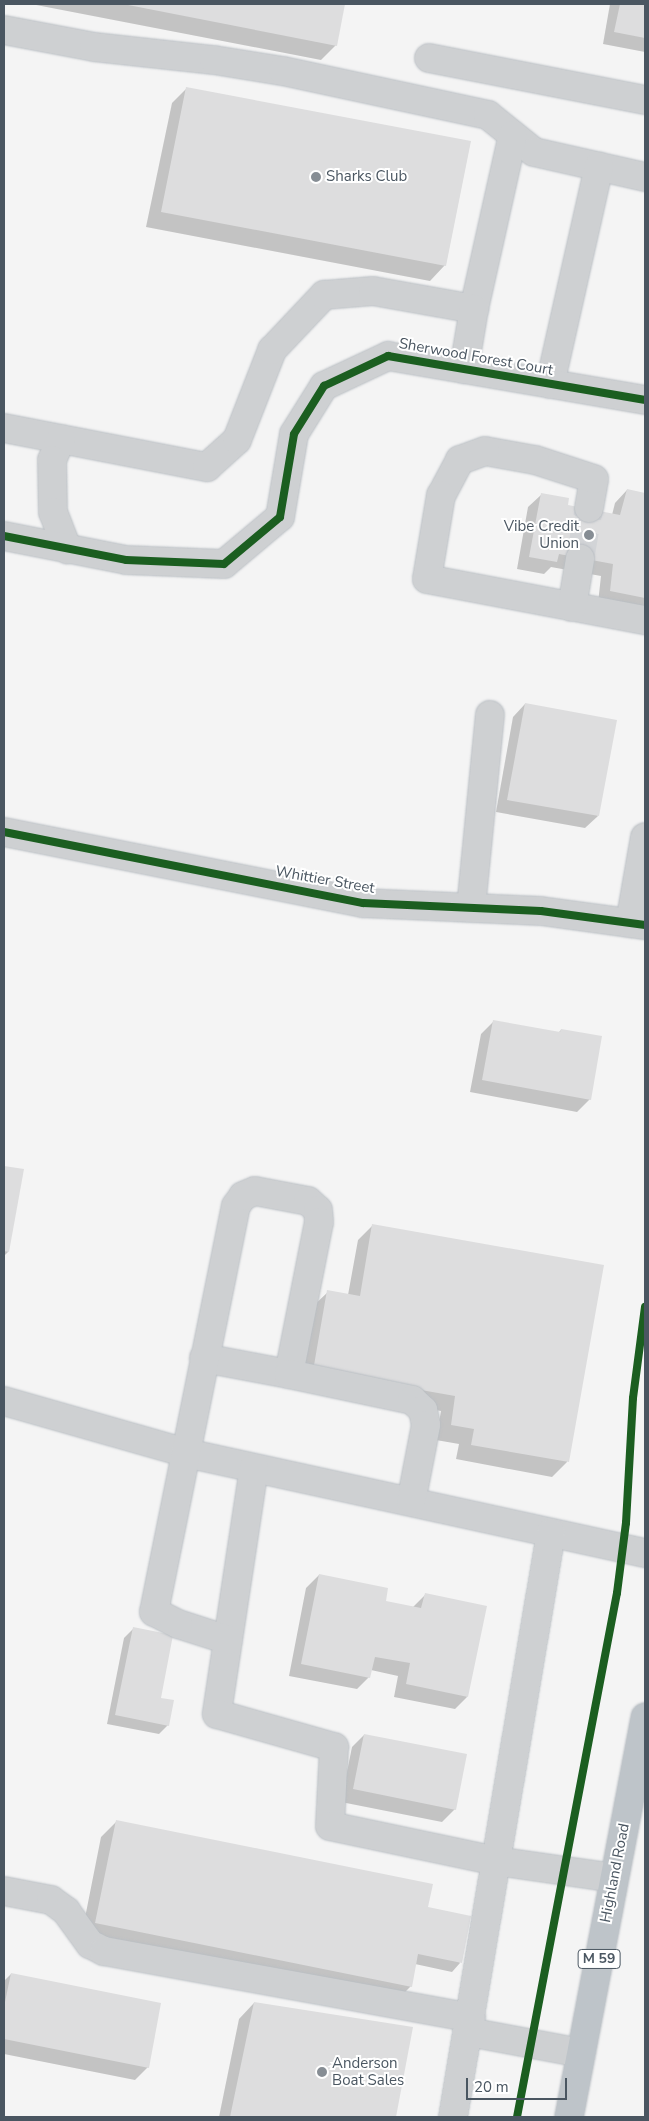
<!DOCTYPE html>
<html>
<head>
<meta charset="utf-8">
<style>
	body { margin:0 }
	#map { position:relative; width:649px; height:2121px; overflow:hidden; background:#f4f4f4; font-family:"Nunito Sans",sans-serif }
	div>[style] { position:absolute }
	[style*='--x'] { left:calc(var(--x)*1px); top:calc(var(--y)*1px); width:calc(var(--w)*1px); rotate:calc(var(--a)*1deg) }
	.shadow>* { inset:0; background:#0003 }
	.building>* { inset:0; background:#ddddde }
	.minor-tunnel>* { height:28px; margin-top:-14px; transform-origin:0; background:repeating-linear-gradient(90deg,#d2d4d7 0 28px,transparent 0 42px) }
	.roads { filter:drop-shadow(0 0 1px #b9bec3) drop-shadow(0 0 1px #b9bec3) }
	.minor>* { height:28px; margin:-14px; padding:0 14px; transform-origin:14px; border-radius:14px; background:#ced0d2 }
	.highway>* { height:28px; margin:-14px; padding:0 14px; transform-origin:14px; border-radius:14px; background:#bec4c9 }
	.cycleway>* { height:8px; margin:-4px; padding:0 4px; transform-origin:4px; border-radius:4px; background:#1b5e20 }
	.dots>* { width:14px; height:14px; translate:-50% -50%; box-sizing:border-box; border:2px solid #fff; border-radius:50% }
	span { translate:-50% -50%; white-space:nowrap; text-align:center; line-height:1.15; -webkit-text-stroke:4px #fff; paint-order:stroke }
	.shield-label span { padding:1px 4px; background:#fff; border:1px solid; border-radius:4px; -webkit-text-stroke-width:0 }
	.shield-label { font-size:14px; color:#4a5661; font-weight:700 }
	.poi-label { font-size:15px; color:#4a5661 }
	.left { translate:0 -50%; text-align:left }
	.right { translate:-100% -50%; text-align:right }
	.street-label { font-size:15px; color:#4a5661 }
	.frame { position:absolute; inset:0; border:5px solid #4a5661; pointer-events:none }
	.scale { position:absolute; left:466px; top:2078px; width:101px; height:22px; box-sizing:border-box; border:2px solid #4a5661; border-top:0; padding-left:6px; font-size:15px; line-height:18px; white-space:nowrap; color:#4a5661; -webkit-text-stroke:4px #fff; paint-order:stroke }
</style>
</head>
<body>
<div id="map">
	<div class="shadow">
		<i style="clip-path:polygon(31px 4px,344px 4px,336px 45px,321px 60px)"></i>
		<i style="clip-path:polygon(610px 4px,645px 4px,645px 52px,603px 44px)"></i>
		<i style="clip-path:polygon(187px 88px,445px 265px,430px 281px,146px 227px,172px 103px)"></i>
		<i style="clip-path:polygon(627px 490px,645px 494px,645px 613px,598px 603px,601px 576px,551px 567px,544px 574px,517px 569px,528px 507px,541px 495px,566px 506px,612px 515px,615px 503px)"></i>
		<i style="clip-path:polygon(525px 704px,598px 816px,585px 828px,496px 812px,513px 717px)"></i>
		<i style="clip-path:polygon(493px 1022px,558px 1033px,561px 1030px,590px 1099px,577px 1112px,470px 1092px,481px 1034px)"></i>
		<i style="clip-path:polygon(4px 1167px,22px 1170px,8px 1252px,4px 1256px)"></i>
		<i style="clip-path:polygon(373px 1225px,603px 1266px,567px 1462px,552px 1477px,456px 1459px,459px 1444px,436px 1440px,441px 1411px,299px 1385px,312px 1307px,328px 1292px,348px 1295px,358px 1240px)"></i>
		<i style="clip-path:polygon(319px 1575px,384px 1602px,413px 1607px,425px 1595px,467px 1697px,455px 1709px,394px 1697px,398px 1676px,371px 1670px,369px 1677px,357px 1689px,289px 1676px,306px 1588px)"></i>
		<i style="clip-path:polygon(133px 1629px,168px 1725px,159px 1734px,107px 1724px,124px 1638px)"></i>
		<i style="clip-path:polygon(364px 1735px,455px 1809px,442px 1822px,341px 1802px,352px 1747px)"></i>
		<i style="clip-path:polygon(116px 1822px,427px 1908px,460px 1963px,452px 1972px,415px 1964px,411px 1986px,396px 2001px,81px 1938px,101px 1837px)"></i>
		<i style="clip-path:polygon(11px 1974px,148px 2067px,135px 2080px,4px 2054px,4px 1981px)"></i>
		<i style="clip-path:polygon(254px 2003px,411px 2028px,395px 2117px,219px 2117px,239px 2019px)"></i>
	</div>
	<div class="building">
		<i style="clip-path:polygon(123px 4px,345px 4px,337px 46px)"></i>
		<i style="clip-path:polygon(620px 4px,645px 4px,645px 38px,614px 32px)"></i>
		<i style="clip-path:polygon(186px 87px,471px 141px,446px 266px,161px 212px)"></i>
		<i style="clip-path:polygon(627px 489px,645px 493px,645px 598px,610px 591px,613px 564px,559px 554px,557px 562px,529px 557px,541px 493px,569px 498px,568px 505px,620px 515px)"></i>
		<i style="clip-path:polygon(525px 703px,617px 720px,599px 816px,507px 800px)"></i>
		<i style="clip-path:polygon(493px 1020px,560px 1032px,561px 1029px,602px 1036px,591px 1100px,482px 1080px)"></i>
		<i style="clip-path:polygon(4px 1166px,24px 1169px,9px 1252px,4px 1251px)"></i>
		<i style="clip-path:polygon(372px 1224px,604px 1265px,569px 1462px,471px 1445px,474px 1429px,451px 1425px,455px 1396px,313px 1371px,327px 1290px,360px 1296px)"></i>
		<i style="clip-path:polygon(319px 1574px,388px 1588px,386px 1601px,421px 1608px,425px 1593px,487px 1606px,468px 1697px,406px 1684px,410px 1663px,375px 1657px,370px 1678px,301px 1664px)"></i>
		<i style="clip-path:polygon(133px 1627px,173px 1635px,161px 1698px,174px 1700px,169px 1726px,115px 1715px)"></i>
		<i style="clip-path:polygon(364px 1734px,467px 1754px,456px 1810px,353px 1789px)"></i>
		<i style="clip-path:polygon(116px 1820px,433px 1884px,428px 1907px,471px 1916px,462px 1963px,418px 1954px,412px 1987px,95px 1923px)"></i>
		<i style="clip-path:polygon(11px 1973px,161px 2003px,149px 2068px,4px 2039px,4px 2007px)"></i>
		<i style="clip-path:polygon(254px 2002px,413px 2027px,396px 2117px,230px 2117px)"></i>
	</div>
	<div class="minor-tunnel">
		<i style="--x:580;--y:559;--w:52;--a:-80"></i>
	</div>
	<div class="roads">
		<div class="minor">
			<i style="--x:4;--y:30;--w:92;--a:10.7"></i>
			<i style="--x:94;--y:47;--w:121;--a:6.2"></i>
			<i style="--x:214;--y:60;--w:70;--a:9.1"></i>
			<i style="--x:283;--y:71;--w:210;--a:12.1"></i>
			<i style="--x:488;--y:115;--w:59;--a:38.8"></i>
			<i style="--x:534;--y:152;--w:114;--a:12.7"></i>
			<i style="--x:429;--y:58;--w:220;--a:11"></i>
			<i style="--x:474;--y:309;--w:178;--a:-77.4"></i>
			<i style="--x:550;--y:384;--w:223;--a:-77.3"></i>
			<i style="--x:4;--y:428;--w:207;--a:10.9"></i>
			<i style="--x:207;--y:467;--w:40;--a:-42"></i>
			<i style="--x:237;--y:440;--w:97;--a:-68.7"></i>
			<i style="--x:272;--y:350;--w:76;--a:-46.6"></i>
			<i style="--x:324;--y:295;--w:49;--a:-4.7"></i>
			<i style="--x:373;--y:291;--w:103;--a:10.1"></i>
			<i style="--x:474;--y:309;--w:61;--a:99.5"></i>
			<i style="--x:61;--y:439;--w:23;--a:113"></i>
			<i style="--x:52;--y:460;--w:52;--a:88.9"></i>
			<i style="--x:53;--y:512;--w:40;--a:69"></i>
			<i style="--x:589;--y:508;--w:29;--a:-80"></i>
			<i style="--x:594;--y:479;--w:62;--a:-162.1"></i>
			<i style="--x:535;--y:460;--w:51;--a:-169.8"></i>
			<i style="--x:485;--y:451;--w:27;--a:160"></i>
			<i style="--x:460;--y:460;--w:40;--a:118"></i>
			<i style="--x:441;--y:495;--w:85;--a:99.5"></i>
			<i style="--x:427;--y:579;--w:222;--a:10.7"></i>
			<i style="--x:4;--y:536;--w:124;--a:11.1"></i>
			<i style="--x:126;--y:560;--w:98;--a:2.3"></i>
			<i style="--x:224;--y:564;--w:73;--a:-40"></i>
			<i style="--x:280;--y:517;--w:84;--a:-80.4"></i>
			<i style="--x:294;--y:434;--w:57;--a:-58"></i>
			<i style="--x:324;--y:386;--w:71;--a:-25.1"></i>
			<i style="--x:388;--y:356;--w:261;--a:9.7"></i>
			<i style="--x:572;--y:607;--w:49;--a:-80.5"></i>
			<i style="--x:4;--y:832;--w:366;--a:11.2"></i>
			<i style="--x:363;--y:903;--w:178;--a:2.6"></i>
			<i style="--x:541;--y:911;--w:105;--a:7.7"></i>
			<i style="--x:471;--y:908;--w:194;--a:-84.4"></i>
			<i style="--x:630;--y:923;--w:87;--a:-80.1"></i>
			<i style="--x:204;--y:1358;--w:86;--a:10.7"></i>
			<i style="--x:4;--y:1401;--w:189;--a:15.9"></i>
			<i style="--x:186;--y:1453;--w:470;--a:12.3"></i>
			<i style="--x:254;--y:1468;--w:249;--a:98.6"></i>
			<i style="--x:217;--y:1714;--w:122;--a:15.8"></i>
			<i style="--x:334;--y:1747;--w:79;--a:92.9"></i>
			<i style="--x:330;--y:1826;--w:170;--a:11.9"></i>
			<i style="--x:496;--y:1861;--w:119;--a:8.2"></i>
			<i style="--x:228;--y:1640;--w:52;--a:-162.3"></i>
			<i style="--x:178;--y:1624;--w:27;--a:-153"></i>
			<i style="--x:154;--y:1612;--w:414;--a:-78.6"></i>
			<i style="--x:236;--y:1206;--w:12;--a:-55"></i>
			<i style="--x:243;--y:1196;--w:13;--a:-23"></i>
			<i style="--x:255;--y:1191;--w:54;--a:10.7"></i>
			<i style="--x:308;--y:1201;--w:13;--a:42"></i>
			<i style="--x:318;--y:1210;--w:12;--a:85"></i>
			<i style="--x:319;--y:1222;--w:155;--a:101.2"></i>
			<i style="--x:289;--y:1374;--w:126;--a:11.9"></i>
			<i style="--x:412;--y:1400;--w:15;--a:42"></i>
			<i style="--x:423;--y:1410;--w:15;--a:79"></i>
			<i style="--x:426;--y:1425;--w:78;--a:101"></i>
			<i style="--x:4;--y:1891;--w:48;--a:10.8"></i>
			<i style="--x:51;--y:1900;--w:19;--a:36"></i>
			<i style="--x:66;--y:1911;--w:41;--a:54"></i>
			<i style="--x:90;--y:1944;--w:16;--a:27"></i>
			<i style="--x:104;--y:1951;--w:373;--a:10.3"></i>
			<i style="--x:469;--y:2032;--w:114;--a:10.6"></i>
			<i style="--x:453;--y:2117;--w:592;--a:-80.47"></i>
		</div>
		<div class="highway">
			<i style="--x:569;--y:2117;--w:407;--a:-79.2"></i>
		</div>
	</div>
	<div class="cycleway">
		<i style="--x:4;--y:536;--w:124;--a:11.1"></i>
		<i style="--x:126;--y:560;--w:98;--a:2.3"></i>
		<i style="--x:224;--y:564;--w:73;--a:-40"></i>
		<i style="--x:280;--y:517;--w:84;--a:-80.4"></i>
		<i style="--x:294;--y:434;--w:57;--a:-58"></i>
		<i style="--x:324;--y:386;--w:71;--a:-25.1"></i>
		<i style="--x:388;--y:356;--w:261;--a:9.7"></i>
		<i style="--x:4;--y:832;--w:366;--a:11.2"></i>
		<i style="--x:363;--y:903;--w:178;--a:2.6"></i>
		<i style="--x:541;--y:911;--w:105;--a:7.7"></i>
		<i style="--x:517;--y:2117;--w:533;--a:-79.2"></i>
		<i style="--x:617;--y:1593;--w:71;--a:-82.7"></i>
		<i style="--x:626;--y:1523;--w:125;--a:-86.8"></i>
		<i style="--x:633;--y:1398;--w:92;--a:-82.5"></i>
	</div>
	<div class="dots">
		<i style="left:316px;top:177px;background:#868d94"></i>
		<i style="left:589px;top:535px;background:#868d94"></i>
		<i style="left:322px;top:2072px;background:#868d94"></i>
	</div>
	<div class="shield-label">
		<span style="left:599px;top:1959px">M 59</span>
	</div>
	<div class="poi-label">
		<span class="left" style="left:326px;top:177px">Sharks Club</span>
		<span class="right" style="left:579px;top:535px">Vibe Credit<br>Union</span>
		<span class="left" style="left:332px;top:2072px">Anderson<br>Boat Sales</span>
	</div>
	<div class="street-label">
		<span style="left:476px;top:357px;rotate:10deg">Sherwood Forest Court</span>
		<span style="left:325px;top:880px;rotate:10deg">Whittier Street</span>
		<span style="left:615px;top:1873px;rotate:-79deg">Highland Road</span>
	</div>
	<div class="frame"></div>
	<div class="scale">20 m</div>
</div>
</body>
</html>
